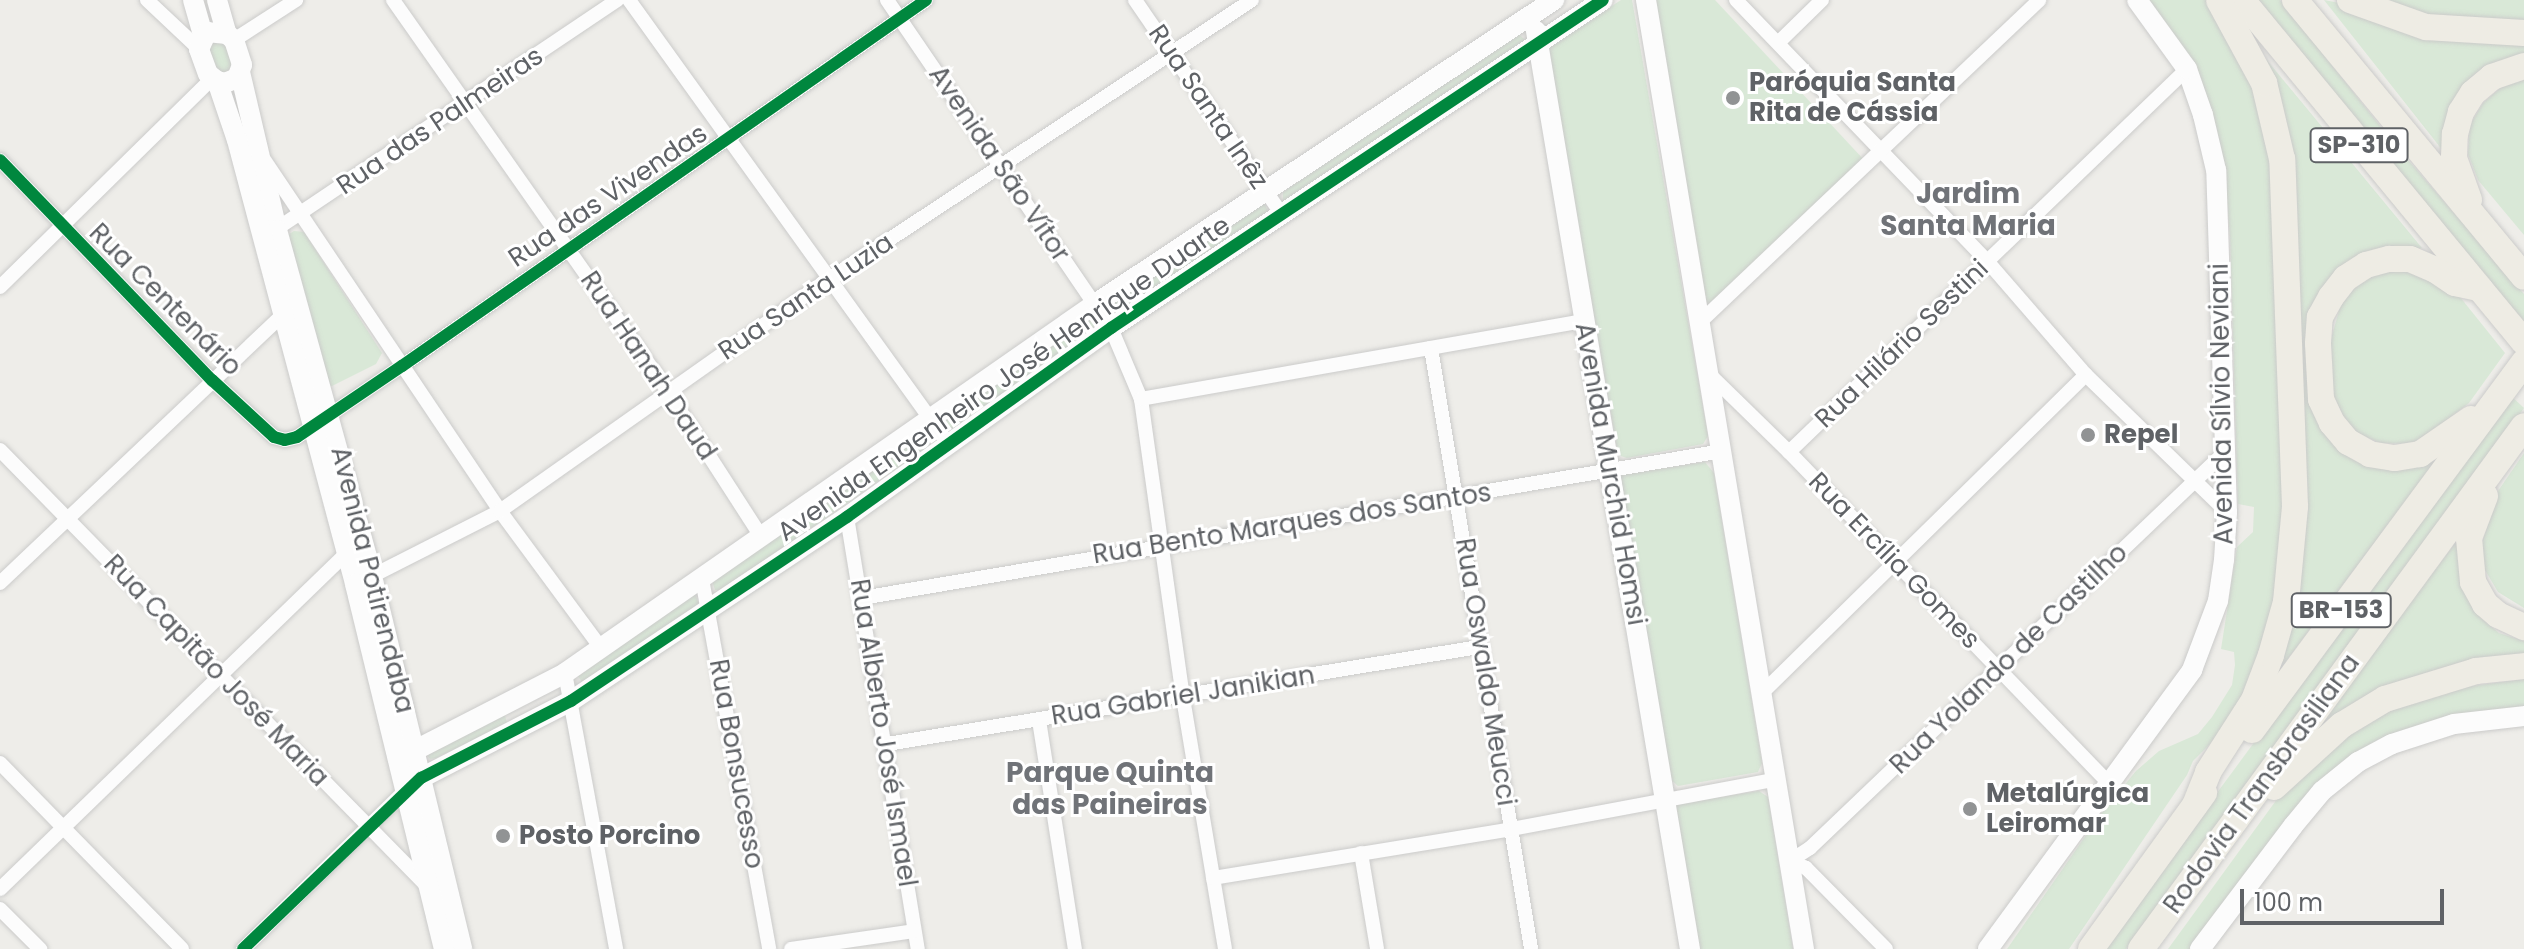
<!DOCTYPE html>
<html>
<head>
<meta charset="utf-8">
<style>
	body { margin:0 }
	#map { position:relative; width:2524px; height:949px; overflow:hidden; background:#eeede9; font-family:Poppins,sans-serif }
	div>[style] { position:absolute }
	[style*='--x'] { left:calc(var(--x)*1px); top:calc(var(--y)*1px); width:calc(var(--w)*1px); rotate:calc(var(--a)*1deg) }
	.green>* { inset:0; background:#d9e8d7 }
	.roads { filter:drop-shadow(0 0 2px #cbcbca) drop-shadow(0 0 2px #cbcbca) }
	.street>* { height:14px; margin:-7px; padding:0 7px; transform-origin:7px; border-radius:7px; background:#fcfcfc }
	.secondary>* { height:20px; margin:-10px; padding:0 10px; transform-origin:10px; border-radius:10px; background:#fcfcfc }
	.highway>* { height:26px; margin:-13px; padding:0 13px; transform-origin:13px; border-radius:13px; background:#eeece4 }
	.cycleway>* { height:12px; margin:-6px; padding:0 6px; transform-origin:6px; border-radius:6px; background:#00873e }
	.dots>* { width:22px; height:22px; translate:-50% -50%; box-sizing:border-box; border:4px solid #fff; border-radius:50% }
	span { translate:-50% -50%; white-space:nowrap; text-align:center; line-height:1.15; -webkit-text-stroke:6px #fff; paint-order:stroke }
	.shield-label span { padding:2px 6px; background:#fff; border:2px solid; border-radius:6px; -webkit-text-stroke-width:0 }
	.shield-label { font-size:24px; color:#5f6266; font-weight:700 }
	.poi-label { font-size:26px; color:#5f6266; font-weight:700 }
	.left { translate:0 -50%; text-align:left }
	.street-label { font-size:26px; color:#5f6266 }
	.neighbourhood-label { font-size:28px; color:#707378; font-weight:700 }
	.scale { position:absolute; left:2240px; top:889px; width:204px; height:36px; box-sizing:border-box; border:4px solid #5f6266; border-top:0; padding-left:10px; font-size:24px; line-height:28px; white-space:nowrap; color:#5f6266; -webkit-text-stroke:6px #fff; paint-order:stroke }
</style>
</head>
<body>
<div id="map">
	<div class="green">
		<i style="clip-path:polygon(1621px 0,1632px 0,1708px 436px,1703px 444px,1627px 458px,1618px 455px,1548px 48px)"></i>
		<i style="clip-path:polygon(1654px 0,1715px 0,1865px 161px,1707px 307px)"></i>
		<i style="clip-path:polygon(2146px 0,2207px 0,2224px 22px,2258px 102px,2273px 181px,2285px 469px,2275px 608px,2250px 684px,2213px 741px,2193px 761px,2187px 775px,2069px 949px,2007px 949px,2100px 815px,2136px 771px,2159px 751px,2198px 734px,2212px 717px,2232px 685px,2235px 665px,2234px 652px,2221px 649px,2237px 547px,2253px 532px,2254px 507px,2238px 504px,2230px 236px,2224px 167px)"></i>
		<i style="clip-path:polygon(2255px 0,2280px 0,2288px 10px,2396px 146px,2524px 294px,2524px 321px,2463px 253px)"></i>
		<i style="clip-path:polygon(2324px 0,2524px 39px,2524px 55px,2480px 75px,2447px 156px)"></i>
		<i style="clip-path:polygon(2361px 0,2524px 0,2524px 30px,2472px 29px)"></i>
		<i style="clip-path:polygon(1518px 34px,1527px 41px,1283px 202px,1283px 192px)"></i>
		<i style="clip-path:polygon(212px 37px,232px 48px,231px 72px,218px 75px,206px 44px)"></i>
		<i style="clip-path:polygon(2261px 53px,2422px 248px,2383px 250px,2345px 265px,2313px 395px,2390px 464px,2437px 459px,2272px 680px,2304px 530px)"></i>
		<i style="clip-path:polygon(2524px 77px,2524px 235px,2478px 180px,2468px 154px,2470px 125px,2483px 103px,2505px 84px)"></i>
		<i style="clip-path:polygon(1264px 202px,1268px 212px,1123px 313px,1115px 310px,1114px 301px)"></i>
		<i style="clip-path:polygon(294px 231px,304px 232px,382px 353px,376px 364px,332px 386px,325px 386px,286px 236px)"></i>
		<i style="clip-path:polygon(2390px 270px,2419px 271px,2456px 292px,2505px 353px,2469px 403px,2415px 444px,2380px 443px,2351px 430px,2335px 400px,2330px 375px,2330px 343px,2343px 296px,2365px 276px)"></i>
		<i style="clip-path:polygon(1091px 319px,1099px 330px,950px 431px,944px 430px,940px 424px)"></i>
		<i style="clip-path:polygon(2510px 395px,2524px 408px,2467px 491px,2126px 949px,2102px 949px)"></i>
		<i style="clip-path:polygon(922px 434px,927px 436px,928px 446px,723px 590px,715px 590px,711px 577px)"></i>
		<i style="clip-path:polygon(2524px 453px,2524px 608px,2498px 592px,2485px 570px,2481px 546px,2498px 491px)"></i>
		<i style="clip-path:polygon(1705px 462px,1714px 473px,1762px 763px,1758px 772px,1678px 786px,1669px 778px,1618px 485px,1621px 475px)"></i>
		<i style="clip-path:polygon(2459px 538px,2462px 582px,2482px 619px,2499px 633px,2524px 641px,2524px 662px,2310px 736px)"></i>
		<i style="clip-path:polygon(695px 593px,699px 605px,591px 680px,582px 682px,578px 676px)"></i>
		<i style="clip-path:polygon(2524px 679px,2524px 709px,2350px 761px,2192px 949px,2168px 949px,2280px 795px,2336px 742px,2379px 715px,2442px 690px)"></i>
		<i style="clip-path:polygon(504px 712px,507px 723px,500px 727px,436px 758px,430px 759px,426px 754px)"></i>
		<i style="clip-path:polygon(1759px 791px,1768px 797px,1793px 949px,1697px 949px,1673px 814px,1676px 804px)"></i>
	</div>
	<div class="roads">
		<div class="street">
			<i style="--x:147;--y:0;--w:71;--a:43.3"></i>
			<i style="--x:393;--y:0;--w:479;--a:54.9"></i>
			<i style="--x:668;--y:392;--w:174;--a:57.2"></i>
			<i style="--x:629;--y:0;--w:545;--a:54.27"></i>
			<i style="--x:887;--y:0;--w:397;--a:55.7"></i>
			<i style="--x:1111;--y:328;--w:77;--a:67.1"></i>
			<i style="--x:1141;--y:399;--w:302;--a:82"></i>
			<i style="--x:1183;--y:698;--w:254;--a:80.5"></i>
			<i style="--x:1135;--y:0;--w:258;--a:55.6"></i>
			<i style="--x:1736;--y:0;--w:364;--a:46.1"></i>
			<i style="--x:1988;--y:262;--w:150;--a:49.1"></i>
			<i style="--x:2086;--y:375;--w:197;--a:44.2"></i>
			<i style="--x:234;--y:40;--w:74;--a:-32.8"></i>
			<i style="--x:1779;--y:42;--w:60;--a:-44.3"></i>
			<i style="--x:0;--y:160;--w:306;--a:46.1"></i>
			<i style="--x:212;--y:380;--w:84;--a:42.6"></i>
			<i style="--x:274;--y:437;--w:11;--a:15"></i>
			<i style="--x:285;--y:440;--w:12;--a:-14"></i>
			<i style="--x:297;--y:437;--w:127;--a:-34.1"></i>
			<i style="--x:402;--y:366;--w:639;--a:-34.93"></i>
			<i style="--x:265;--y:161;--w:422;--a:56.1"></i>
			<i style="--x:500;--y:511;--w:170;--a:53.6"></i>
			<i style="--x:272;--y:232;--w:416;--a:-33.9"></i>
			<i style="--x:0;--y:287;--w:297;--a:-44.5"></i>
			<i style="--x:1699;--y:323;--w:469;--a:-43.5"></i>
			<i style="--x:1431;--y:348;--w:609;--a:80.55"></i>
			<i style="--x:1709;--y:374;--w:112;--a:44.3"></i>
			<i style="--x:1789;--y:452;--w:462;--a:46"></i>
			<i style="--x:1141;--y:399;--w:450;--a:-10"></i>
			<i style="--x:0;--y:450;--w:612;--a:45.6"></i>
			<i style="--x:1789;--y:452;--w:552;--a:-43.9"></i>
			<i style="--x:847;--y:517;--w:438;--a:80.7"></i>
			<i style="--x:366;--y:579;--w:150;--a:-26.9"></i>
			<i style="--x:500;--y:511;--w:401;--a:-35.2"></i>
			<i style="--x:828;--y:280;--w:508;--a:-33.44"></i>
			<i style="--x:702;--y:579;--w:376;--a:79.7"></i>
			<i style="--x:0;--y:583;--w:389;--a:-43.5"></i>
			<i style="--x:862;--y:598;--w:872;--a:-9.7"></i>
			<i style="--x:565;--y:673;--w:281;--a:79.5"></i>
			<i style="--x:1762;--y:693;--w:454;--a:-44.5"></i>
			<i style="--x:1039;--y:720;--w:232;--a:81.1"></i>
			<i style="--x:887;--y:744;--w:600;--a:-9.31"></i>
			<i style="--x:0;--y:763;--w:260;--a:45.6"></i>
			<i style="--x:1361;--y:853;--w:97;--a:80.5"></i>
			<i style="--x:1213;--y:878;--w:302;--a:-9.3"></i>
			<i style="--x:1511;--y:829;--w:271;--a:-10.6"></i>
			<i style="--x:0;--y:889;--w:487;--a:-44.1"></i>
			<i style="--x:0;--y:909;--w:57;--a:45"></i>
			<i style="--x:243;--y:949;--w:228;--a:-44.3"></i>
			<i style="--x:791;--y:949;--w:124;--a:-8.3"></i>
			<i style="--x:1886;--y:949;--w:114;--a:-134.6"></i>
			<i style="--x:1806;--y:868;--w:17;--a:-156"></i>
			<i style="--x:1790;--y:861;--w:24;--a:-33"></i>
			<i style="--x:1810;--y:848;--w:572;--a:-43.65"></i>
		</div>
		<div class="secondary">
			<i style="--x:193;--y:0;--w:37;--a:74"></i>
			<i style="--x:217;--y:0;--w:35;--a:74"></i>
			<i style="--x:227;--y:34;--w:9;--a:41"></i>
			<i style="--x:234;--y:40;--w:26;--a:72"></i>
			<i style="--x:242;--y:65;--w:14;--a:111"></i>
			<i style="--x:237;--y:78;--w:13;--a:157"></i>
			<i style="--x:225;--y:83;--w:8;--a:-166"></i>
			<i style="--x:217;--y:81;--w:11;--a:-142"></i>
			<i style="--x:208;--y:74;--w:27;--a:-110"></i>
			<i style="--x:199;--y:49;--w:19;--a:-65"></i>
			<i style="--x:207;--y:32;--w:20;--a:6"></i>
			<i style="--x:1646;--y:0;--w:962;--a:80.55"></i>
			<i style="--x:1536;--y:31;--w:931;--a:80.48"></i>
			<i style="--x:240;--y:72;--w:162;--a:76.8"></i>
			<i style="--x:277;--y:230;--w:359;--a:74.6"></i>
			<i style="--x:372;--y:576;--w:384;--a:76.4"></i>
			<i style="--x:217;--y:81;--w:62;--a:71.3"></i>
			<i style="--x:237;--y:140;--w:459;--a:75.1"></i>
			<i style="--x:355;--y:584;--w:376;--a:76.3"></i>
			<i style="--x:398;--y:759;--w:188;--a:-27.2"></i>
			<i style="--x:565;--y:673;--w:646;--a:-34.85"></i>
			<i style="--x:1095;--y:304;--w:551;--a:-33.52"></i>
			<i style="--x:406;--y:790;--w:19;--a:-39"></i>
			<i style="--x:421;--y:778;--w:169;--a:-27.2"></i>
			<i style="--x:571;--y:701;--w:332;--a:-33.7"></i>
			<i style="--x:847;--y:517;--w:325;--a:-35.6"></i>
			<i style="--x:1111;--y:328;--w:591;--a:-33.69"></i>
			<i style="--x:1988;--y:949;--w:346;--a:-53.8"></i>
			<i style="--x:2192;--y:670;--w:74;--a:-69.4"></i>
			<i style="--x:2218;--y:601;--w:41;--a:-81.7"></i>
			<i style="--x:2224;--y:560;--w:48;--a:-86.4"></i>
			<i style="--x:2227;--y:512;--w:342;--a:-91.8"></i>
			<i style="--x:2216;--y:170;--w:57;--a:-103.3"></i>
			<i style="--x:2203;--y:115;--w:49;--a:-109.2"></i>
			<i style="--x:2187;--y:69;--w:85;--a:-125.9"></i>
			<i style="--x:2200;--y:949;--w:154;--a:-52.9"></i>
			<i style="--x:2293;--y:826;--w:45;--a:-50.4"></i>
			<i style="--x:2322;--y:791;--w:46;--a:-38.9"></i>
			<i style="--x:2358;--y:762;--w:38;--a:-28"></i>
			<i style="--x:2392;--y:744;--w:65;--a:-17.9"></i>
			<i style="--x:2454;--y:724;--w:70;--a:-6.5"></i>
		</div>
		<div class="highway">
			<i style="--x:2242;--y:0;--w:443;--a:50.5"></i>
			<i style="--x:2295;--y:0;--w:359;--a:50.4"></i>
			<i style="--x:2350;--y:0;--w:81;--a:19.6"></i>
			<i style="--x:2426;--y:27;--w:98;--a:3.5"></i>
			<i style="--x:2469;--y:200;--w:45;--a:-109.7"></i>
			<i style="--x:2454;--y:158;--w:24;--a:-88"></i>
			<i style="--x:2455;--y:134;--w:23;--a:-75"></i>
			<i style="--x:2461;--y:112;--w:22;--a:-58"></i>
			<i style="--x:2473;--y:93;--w:25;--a:-40"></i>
			<i style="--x:2492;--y:77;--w:34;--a:-19"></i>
			<i style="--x:2471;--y:419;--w:62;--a:145.5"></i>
			<i style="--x:2420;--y:454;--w:26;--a:171"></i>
			<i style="--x:2394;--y:458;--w:24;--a:-171"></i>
			<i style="--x:2370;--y:454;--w:25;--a:-151"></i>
			<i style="--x:2348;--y:442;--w:25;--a:-130"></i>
			<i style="--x:2332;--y:423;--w:26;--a:-115"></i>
			<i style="--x:2321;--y:399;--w:56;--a:-93.1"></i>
			<i style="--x:2318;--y:343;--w:26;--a:-86"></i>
			<i style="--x:2320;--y:317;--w:23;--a:-61"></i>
			<i style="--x:2331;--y:297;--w:24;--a:-52"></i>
			<i style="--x:2346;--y:278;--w:24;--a:-33"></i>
			<i style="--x:2366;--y:265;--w:24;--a:-15"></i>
			<i style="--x:2389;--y:259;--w:21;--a:0"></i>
			<i style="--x:2410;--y:259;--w:26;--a:23"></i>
			<i style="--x:2434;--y:269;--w:25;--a:34"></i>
			<i style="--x:2455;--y:283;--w:25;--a:12"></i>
			<i style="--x:2485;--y:496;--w:45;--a:110.9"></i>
			<i style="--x:2469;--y:538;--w:44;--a:84.8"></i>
			<i style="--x:2473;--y:582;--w:25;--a:61"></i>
			<i style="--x:2485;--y:604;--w:17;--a:40"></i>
			<i style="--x:2498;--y:615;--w:29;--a:25"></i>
			<i style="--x:2252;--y:730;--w:458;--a:-53.5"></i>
			<i style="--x:2274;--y:787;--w:92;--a:-42.4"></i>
			<i style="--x:2342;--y:725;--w:50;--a:-31.2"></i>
			<i style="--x:2385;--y:699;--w:95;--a:-17.1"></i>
			<i style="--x:2476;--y:671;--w:48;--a:-5.9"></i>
			<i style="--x:2195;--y:805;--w:35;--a:-68"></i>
			<i style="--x:2208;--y:772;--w:85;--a:-57.4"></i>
			<i style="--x:2254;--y:700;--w:48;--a:-69.3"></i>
			<i style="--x:2271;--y:655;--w:55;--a:-74.2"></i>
			<i style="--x:2286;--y:602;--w:96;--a:-84.6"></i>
			<i style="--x:2295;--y:506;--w:347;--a:-92.1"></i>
			<i style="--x:2282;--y:159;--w:78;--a:-103.3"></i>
			<i style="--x:2264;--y:83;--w:94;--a:-118.5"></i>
			<i style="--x:2091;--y:949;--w:193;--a:-54.1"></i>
			<i style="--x:2141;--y:949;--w:648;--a:-53.78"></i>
		</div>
	</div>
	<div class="cycleway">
		<i style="--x:0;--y:160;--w:306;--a:46.1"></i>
		<i style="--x:212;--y:380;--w:84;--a:42.6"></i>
		<i style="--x:274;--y:437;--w:11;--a:15"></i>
		<i style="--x:285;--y:440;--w:12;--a:-14"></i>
		<i style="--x:297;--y:437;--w:127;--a:-34.1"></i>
		<i style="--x:402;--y:366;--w:639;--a:-34.93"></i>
		<i style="--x:243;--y:949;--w:247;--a:-43.9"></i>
		<i style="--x:421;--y:778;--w:169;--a:-27.2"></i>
		<i style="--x:571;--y:701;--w:332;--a:-33.7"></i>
		<i style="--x:847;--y:517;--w:325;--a:-35.6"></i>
		<i style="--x:1111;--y:328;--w:591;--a:-33.69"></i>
	</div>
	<div class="dots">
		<i style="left:1733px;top:98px;background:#919394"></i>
		<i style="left:2088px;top:435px;background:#919394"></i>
		<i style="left:1970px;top:809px;background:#919394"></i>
		<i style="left:503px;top:836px;background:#919394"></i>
	</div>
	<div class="shield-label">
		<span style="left:2359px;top:145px">SP-310</span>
		<span style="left:2341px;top:610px">BR-153</span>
	</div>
	<div class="poi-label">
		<span class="left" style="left:1749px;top:98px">Paróquia Santa<br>Rita de Cássia</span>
		<span class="left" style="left:2104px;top:435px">Repel</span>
		<span class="left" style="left:1986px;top:809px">Metalúrgica<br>Leiromar</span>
		<span class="left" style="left:519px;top:836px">Posto Porcino</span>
	</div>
	<div class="street-label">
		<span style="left:1208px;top:107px;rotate:56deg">Rua Santa Inêz</span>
		<span style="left:440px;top:121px;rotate:-34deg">Rua das Palmeiras</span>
		<span style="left:999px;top:164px;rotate:56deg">Avenida São Vítor</span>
		<span style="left:608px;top:196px;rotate:-34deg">Rua das Vivendas</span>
		<span style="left:806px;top:297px;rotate:-34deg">Rua Santa Luzia</span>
		<span style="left:165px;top:300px;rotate:45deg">Rua Centenário</span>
		<span style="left:1902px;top:344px;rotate:-44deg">Rua Hilário Sestini</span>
		<span style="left:648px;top:366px;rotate:56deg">Rua Hanah Daud</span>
		<span style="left:1004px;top:379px;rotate:-35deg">Avenida Engenheiro José Henrique Duarte</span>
		<span style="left:2222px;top:404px;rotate:-91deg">Avenida Sílvio Neviani</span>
		<span style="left:1610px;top:474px;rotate:80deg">Avenida Murchid Homsi</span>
		<span style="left:1292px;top:524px;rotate:-9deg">Rua Bento Marques dos Santos</span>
		<span style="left:1894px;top:561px;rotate:46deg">Rua Ercília Gomes</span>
		<span style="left:372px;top:580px;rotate:76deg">Avenida Potirendaba</span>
		<span style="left:2009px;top:659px;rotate:-44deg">Rua Yolando de Castilho</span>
		<span style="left:216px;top:671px;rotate:46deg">Rua Capitão José Maria</span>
		<span style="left:1485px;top:672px;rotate:81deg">Rua Oswaldo Meucci</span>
		<span style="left:1183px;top:696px;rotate:-9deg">Rua Gabriel Janikian</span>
		<span style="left:883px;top:733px;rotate:81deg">Rua Alberto José Ismael</span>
		<span style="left:736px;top:764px;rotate:80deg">Rua Bonsucesso</span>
		<span style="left:2262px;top:784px;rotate:-54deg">Rodovia Transbrasiliana</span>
	</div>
	<div class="neighbourhood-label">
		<span style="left:1968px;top:210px">Jardim<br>Santa Maria</span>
		<span style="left:1110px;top:789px">Parque Quinta<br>das Paineiras</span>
	</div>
	<div class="scale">100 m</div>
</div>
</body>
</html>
